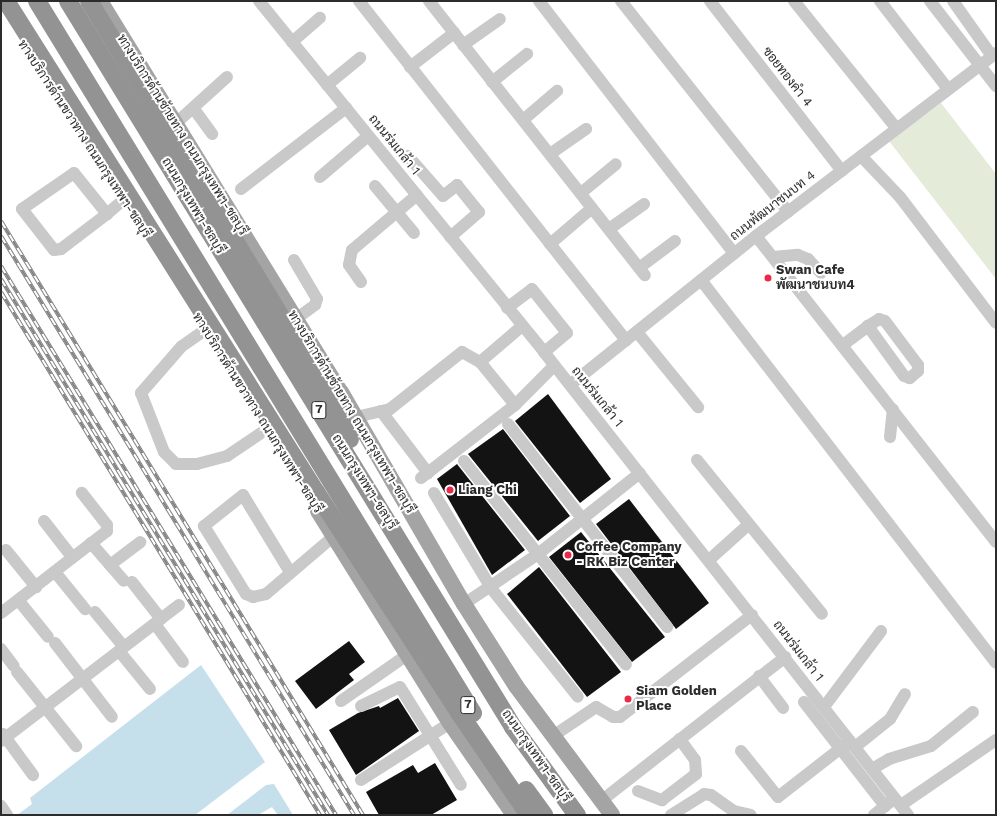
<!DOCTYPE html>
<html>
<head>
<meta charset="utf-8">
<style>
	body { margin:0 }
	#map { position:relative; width:997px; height:816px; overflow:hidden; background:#fff; font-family:"Work Sans",Sarabun,sans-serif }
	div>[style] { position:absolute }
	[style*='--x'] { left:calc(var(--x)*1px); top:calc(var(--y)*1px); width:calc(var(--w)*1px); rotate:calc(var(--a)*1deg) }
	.green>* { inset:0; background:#e4ebd9 }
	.water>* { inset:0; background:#c5dfeb }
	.building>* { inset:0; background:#131313 }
	.minor>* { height:12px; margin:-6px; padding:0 6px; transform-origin:6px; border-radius:6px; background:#c9c9c9 }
	.major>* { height:16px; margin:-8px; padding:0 8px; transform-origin:8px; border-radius:8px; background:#a4a4a4 }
	.highway>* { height:18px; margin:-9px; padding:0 9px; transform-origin:9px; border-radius:9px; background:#939393 }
	.rail>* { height:4px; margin-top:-2px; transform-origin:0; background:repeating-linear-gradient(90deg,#fff 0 8px,#818181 0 16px); box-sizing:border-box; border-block:1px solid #818181 }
	.dots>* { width:11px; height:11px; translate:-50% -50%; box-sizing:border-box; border:2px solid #fff; border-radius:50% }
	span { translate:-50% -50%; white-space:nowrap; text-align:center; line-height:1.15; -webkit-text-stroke:4px #fff; paint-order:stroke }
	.shield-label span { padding:1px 3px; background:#fff; border:1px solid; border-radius:3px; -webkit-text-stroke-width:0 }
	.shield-label { font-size:12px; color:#2c2c2c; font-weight:700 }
	.street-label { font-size:13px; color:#2c2c2c }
	.poi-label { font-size:13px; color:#2c2c2c; font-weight:700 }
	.left { translate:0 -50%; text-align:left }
	.frame { position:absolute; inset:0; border:2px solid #2c2c2c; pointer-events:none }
</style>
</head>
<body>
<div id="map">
	<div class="green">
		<i style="clip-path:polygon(941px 103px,996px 174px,996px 279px,889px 141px)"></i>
	</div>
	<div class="water">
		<i style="clip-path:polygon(201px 665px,265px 762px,195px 815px,17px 815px,32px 804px,30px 798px)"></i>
		<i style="clip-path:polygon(274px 784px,293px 815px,278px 815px,272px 807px,258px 815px,227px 815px,266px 785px)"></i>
	</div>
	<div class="building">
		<i style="clip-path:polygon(548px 394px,611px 479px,580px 503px,515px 421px)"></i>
		<i style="clip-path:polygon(503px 429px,570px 516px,538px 541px,468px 454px)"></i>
		<i style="clip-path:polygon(457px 464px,525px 550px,492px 575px,437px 479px)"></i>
		<i style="clip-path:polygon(629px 499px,709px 603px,676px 629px,596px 524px)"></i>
		<i style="clip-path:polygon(581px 532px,665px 637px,632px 662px,549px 557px)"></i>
		<i style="clip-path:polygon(539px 567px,621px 672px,587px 697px,507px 594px)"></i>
		<i style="clip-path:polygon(349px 641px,365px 662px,349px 674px,354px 680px,316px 709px,295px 681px)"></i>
		<i style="clip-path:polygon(398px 698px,419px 731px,356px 775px,329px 730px,358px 713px,379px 706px,380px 708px)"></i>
		<i style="clip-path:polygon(435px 763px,457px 800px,431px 815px,379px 815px,366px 792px,413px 765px,418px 773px)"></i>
	</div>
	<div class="minor">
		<i style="--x:259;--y:1;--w:452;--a:50.9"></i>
		<i style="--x:544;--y:352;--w:589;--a:51.83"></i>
		<i style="--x:359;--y:1;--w:432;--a:51.8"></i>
		<i style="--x:429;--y:1;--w:349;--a:51.8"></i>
		<i style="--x:539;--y:1;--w:319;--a:52.3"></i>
		<i style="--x:621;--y:1;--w:269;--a:51.6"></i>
		<i style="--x:710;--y:1;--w:215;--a:52.2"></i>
		<i style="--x:794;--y:1;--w:164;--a:51.2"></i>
		<i style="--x:880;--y:1;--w:111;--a:52.3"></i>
		<i style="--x:930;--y:1;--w:108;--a:52.2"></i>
		<i style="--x:953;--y:1;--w:67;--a:54.7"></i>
		<i style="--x:292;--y:42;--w:37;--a:-41"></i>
		<i style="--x:463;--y:45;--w:45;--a:-35.1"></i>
		<i style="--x:410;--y:67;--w:56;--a:-37.7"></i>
		<i style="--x:492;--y:82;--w:45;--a:-38.7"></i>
		<i style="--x:327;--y:85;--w:43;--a:-39.3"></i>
		<i style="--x:194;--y:109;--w:31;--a:54"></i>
		<i style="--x:523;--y:120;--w:45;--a:-40.5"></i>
		<i style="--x:175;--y:124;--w:70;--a:-42.1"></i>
		<i style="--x:550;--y:154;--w:44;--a:-34.8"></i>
		<i style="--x:408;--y:156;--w:53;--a:48.8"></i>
		<i style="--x:443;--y:196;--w:18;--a:-38"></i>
		<i style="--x:457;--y:185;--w:35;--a:51"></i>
		<i style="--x:479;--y:212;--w:38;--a:139"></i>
		<i style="--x:861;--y:156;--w:57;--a:46.4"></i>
		<i style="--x:900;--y:197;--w:158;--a:52.7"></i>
		<i style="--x:74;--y:173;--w:53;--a:51.2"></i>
		<i style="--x:107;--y:214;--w:58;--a:142.7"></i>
		<i style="--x:61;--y:249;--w:7;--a:172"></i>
		<i style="--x:54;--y:250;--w:52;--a:-128"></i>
		<i style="--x:22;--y:209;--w:63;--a:-34.7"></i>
		<i style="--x:320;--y:177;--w:63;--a:-40.5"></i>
		<i style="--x:375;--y:186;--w:61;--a:50.3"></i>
		<i style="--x:241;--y:189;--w:133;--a:-37.6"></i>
		<i style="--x:581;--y:193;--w:45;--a:-39.6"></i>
		<i style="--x:107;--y:214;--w:23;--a:-41"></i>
		<i style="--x:609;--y:229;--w:43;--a:-35.5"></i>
		<i style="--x:756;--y:236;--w:389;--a:51.9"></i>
		<i style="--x:550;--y:244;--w:55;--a:-40.6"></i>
		<i style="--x:773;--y:257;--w:25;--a:-5"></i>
		<i style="--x:798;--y:255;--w:11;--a:22"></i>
		<i style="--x:808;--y:259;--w:19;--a:47"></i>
		<i style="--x:294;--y:260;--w:45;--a:59.5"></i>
		<i style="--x:317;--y:299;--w:6;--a:108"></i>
		<i style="--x:315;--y:305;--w:24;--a:144"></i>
		<i style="--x:639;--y:268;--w:45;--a:-36.9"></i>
		<i style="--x:701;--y:280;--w:483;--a:52.4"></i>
		<i style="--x:361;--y:282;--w:21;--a:-125"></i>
		<i style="--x:349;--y:265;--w:15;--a:-79"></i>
		<i style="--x:352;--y:250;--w:85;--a:-40.2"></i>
		<i style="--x:507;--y:308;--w:31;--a:-37"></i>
		<i style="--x:532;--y:289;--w:56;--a:51.5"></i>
		<i style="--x:567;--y:333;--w:30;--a:140"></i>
		<i style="--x:879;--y:319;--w:6;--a:18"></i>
		<i style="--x:885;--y:321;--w:55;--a:53.1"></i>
		<i style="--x:918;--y:365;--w:6;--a:90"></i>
		<i style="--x:918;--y:371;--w:11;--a:139"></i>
		<i style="--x:910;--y:378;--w:6;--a:-162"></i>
		<i style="--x:904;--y:376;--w:62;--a:-125.8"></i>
		<i style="--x:868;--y:326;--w:13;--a:-32"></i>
		<i style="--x:205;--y:330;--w:29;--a:145"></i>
		<i style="--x:181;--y:347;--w:61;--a:131"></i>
		<i style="--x:141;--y:393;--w:63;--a:68.7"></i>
		<i style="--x:164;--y:452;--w:17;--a:45"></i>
		<i style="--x:176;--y:464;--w:21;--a:0"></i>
		<i style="--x:197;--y:464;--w:31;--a:-15"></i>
		<i style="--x:227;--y:456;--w:48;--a:-34"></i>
		<i style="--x:637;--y:332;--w:97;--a:50.9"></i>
		<i style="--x:843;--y:345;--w:31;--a:-37"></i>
		<i style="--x:570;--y:385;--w:238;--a:-38.7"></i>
		<i style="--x:756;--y:236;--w:302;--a:-37.3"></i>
		<i style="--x:515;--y:405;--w:55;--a:-129.1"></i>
		<i style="--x:480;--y:362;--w:55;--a:-40.6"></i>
		<i style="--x:381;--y:411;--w:78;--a:52.8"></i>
		<i style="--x:356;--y:417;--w:35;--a:-13"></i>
		<i style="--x:390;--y:409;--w:92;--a:-38.4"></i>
		<i style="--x:462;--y:352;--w:21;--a:29"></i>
		<i style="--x:508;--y:424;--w:258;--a:51.9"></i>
		<i style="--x:890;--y:437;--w:28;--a:-84"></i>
		<i style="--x:697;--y:460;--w:198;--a:50.9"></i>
		<i style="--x:464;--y:461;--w:260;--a:51.5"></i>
		<i style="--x:421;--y:478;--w:119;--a:-37.8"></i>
		<i style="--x:515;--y:405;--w:55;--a:-45"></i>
		<i style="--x:434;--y:493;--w:111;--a:59"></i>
		<i style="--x:491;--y:588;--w:139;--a:51.4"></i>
		<i style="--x:44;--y:521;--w:46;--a:52.1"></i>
		<i style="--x:91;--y:543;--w:50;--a:49"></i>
		<i style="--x:6;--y:550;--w:48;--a:51"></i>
		<i style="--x:709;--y:560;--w:52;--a:-41.9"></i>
		<i style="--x:110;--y:565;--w:38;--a:-37"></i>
		<i style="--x:55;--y:572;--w:48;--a:51"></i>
		<i style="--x:290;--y:572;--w:90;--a:-121.4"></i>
		<i style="--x:243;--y:495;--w:50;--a:141.5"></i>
		<i style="--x:204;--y:526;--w:80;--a:58.3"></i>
		<i style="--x:246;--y:594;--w:8;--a:23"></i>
		<i style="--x:253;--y:597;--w:13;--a:-13"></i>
		<i style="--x:266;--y:594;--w:89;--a:-40.5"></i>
		<i style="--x:132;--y:582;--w:47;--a:51.9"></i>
		<i style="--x:19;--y:601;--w:46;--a:51.1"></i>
		<i style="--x:464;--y:604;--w:89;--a:-34"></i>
		<i style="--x:538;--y:554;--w:130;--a:-38.5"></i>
		<i style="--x:95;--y:612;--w:45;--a:50.4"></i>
		<i style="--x:1;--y:613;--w:134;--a:-37.7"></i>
		<i style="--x:107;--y:531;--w:6;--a:-90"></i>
		<i style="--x:107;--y:525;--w:41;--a:-128"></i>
		<i style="--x:155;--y:624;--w:47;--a:53.6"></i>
		<i style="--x:55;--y:643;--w:93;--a:52.4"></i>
		<i style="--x:1;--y:649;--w:21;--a:53"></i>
		<i style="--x:119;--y:651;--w:49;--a:50.8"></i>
		<i style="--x:17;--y:672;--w:95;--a:51.4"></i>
		<i style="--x:759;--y:676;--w:40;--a:53"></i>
		<i style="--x:341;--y:701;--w:80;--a:-34.9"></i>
		<i style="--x:804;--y:702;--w:132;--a:52.1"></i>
		<i style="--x:361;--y:706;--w:43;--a:-26"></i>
		<i style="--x:400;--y:687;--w:115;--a:58.1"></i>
		<i style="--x:824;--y:707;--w:95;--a:-53.1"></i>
		<i style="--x:3;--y:734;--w:51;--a:53.8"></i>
		<i style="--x:553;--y:736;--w:52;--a:-34"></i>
		<i style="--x:596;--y:707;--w:20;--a:30"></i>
		<i style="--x:613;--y:717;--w:7;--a:0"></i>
		<i style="--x:620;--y:717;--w:167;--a:-37.7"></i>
		<i style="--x:1;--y:741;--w:224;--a:-37.4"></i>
		<i style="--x:855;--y:747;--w:45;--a:-38.7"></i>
		<i style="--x:890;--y:719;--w:29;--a:-59"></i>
		<i style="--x:741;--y:751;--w:59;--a:51.2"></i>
		<i style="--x:778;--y:797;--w:91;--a:-37.9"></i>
		<i style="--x:872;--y:769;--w:20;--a:-30"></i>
		<i style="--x:889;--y:759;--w:44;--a:-17.2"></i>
		<i style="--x:931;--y:746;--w:54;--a:-39"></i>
		<i style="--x:361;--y:780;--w:106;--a:-32.6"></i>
		<i style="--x:638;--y:791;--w:26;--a:21"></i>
		<i style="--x:662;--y:800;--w:43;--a:-37.4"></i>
		<i style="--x:696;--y:774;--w:14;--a:-94"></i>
		<i style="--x:695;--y:760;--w:26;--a:-126"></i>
		<i style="--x:601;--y:801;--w:234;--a:-38"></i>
		<i style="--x:901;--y:805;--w:115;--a:-34.4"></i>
		<i style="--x:1;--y:806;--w:11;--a:56"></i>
		<i style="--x:671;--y:815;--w:39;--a:-32"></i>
		<i style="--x:704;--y:794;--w:7;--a:8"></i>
		<i style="--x:711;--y:795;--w:28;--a:35"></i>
		<i style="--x:734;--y:811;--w:17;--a:13"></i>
		<i style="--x:874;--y:815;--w:22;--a:-39"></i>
	</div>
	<div class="major">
		<i style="--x:100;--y:1;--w:459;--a:58.4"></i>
		<i style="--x:341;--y:392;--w:245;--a:59.9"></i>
		<i style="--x:464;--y:604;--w:97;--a:57.6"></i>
		<i style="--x:516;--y:686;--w:161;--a:53.3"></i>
		<i style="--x:318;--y:511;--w:250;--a:58.1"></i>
		<i style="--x:450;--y:723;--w:112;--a:55.2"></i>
	</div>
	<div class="highway">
		<i style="--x:6;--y:1;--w:581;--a:57.73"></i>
		<i style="--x:316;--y:492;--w:265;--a:57"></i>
		<i style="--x:460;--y:714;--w:122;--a:55.7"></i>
		<i style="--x:37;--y:1;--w:835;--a:58.52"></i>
		<i style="--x:68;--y:1;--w:852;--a:58.49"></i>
		<i style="--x:513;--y:727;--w:109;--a:54"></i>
		<i style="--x:89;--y:1;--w:433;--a:58.7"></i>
		<i style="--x:314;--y:371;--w:77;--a:62.1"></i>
		<i style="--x:526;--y:790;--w:31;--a:54"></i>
	</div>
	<div class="rail">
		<i style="--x:1;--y:221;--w:696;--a:58.64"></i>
		<i style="--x:1;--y:236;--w:678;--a:58.63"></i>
		<i style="--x:1;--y:266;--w:643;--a:58.61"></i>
		<i style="--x:1;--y:279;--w:628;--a:58.61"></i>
		<i style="--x:1;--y:292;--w:613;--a:58.62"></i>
	</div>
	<div class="dots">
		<i style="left:768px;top:278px;background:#e72b48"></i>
		<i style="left:450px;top:490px;background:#e72b48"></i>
		<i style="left:568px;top:555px;background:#e72b48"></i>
		<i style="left:628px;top:699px;background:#e72b48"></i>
	</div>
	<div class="shield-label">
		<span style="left:319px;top:410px">7</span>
		<span style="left:468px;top:705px">7</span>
	</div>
	<div class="street-label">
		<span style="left:787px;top:77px;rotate:52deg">ซอยทองคำ 4</span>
		<span style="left:182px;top:135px;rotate:58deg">ทางบริการด้านซ้ายทาง ถนนกรุงเทพฯ-ชลบุรี</span>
		<span style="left:84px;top:139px;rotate:57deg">ทางบริการด้านขวาทาง ถนนกรุงเทพฯ-ชลบุรี</span>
		<span style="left:394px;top:145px;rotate:51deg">ถนนร่มเกล้า 1</span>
		<span style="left:193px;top:206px;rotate:59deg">ถนนกรุงเทพฯ-ชลบุรี</span>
		<span style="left:773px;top:206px;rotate:-38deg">ถนนพัฒนาชนบท 4</span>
		<span style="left:597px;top:397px;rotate:51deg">ถนนร่มเกล้า 1</span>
		<span style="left:351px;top:412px;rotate:59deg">ทางบริการด้านซ้ายทาง ถนนกรุงเทพฯ-ชลบุรี</span>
		<span style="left:257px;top:413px;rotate:58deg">ทางบริการด้านขวาทาง ถนนกรุงเทพฯ-ชลบุรี</span>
		<span style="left:364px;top:482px;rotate:58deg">ถนนกรุงเทพฯ-ชลบุรี</span>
		<span style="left:798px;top:651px;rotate:52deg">ถนนร่มเกล้า 1</span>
		<span style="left:536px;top:756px;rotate:55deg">ถนนกรุงเทพฯ-ชลบุรี</span>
	</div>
	<div class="poi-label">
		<span class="left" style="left:776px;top:278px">Swan Cafe<br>พัฒนาชนบท4</span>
		<span class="left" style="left:458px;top:490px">Liang Chi</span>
		<span class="left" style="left:576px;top:555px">Coffee Company<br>- RK Biz Center</span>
		<span class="left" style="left:636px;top:699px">Siam Golden<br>Place</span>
	</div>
	<div class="frame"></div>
</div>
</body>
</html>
